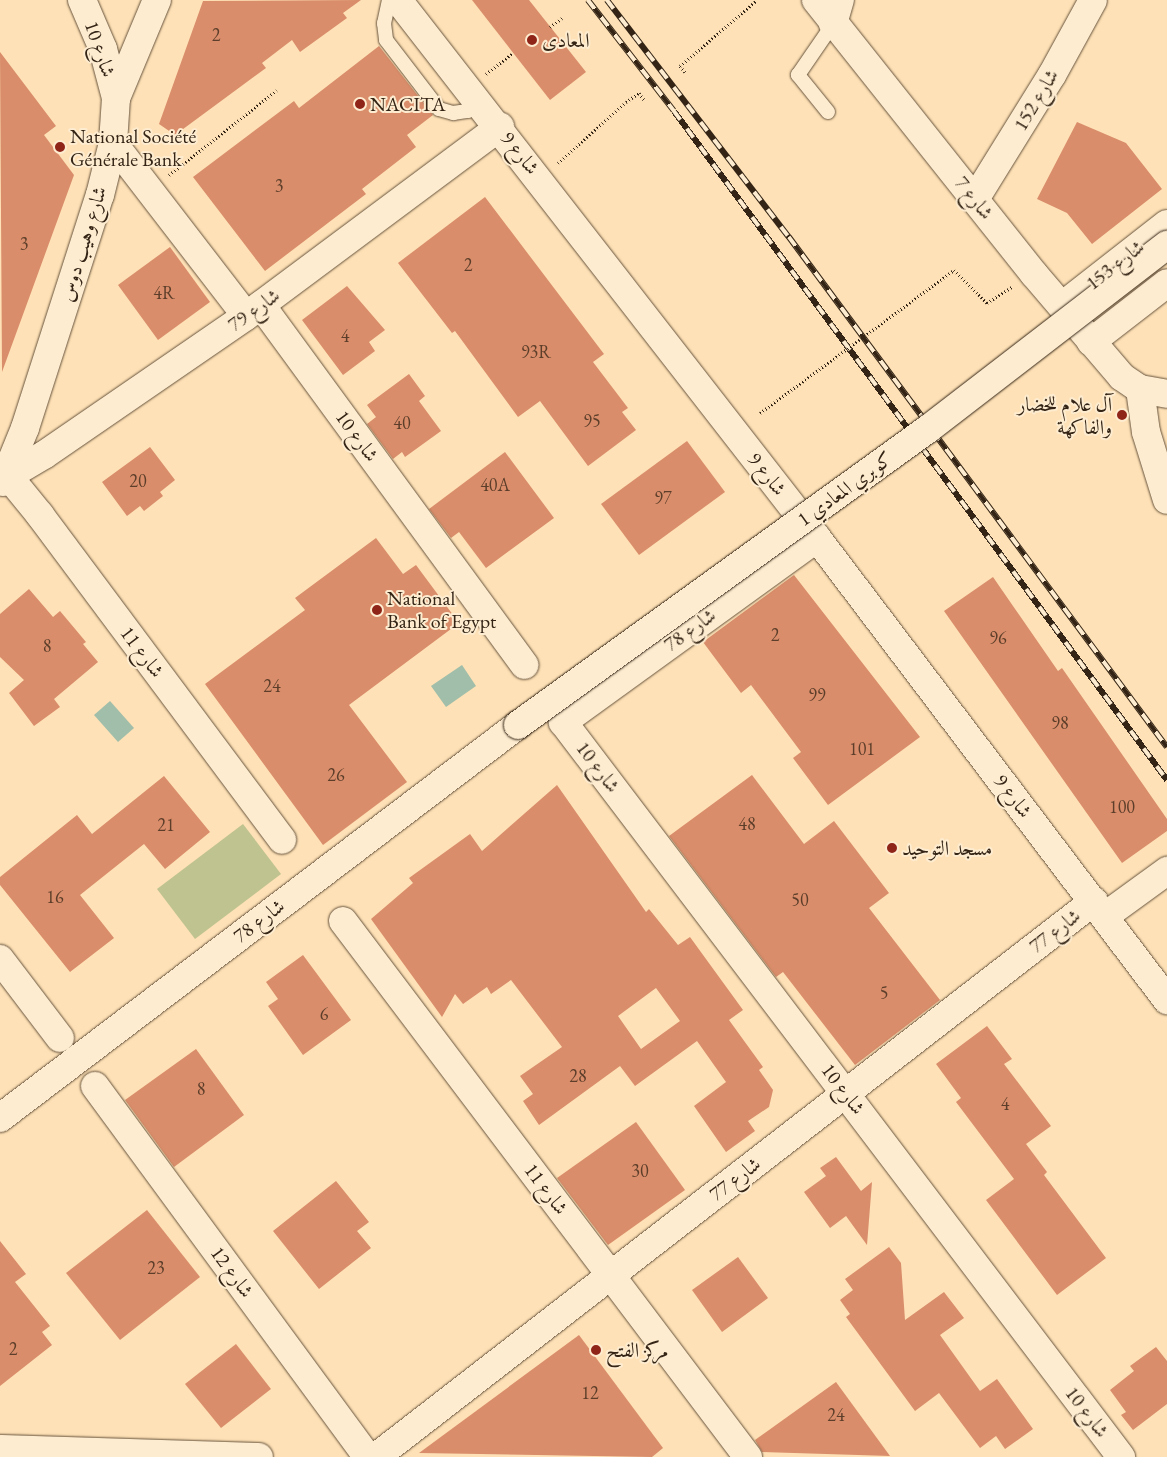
<!DOCTYPE html>
<html>
<head>
<meta charset="utf-8">
<style>
	body { margin:0 }
	#map { position:relative; width:1167px; height:1457px; overflow:hidden; background:#fee1b6; font-family:"EB Garamond",Amiri,serif }
	div>[style] { position:absolute }
	[style*='--x'] { left:calc(var(--x)*1px); top:calc(var(--y)*1px); width:calc(var(--w)*1px); rotate:calc(var(--a)*1deg) }
	.green>* { inset:0; background:#bfc38f }
	.water>* { inset:0; background:#a0bea9 }
	.building>* { inset:0; background:#d98d6a }
	.path>* { height:3px; margin-top:-1.5px; transform-origin:0; background:repeating-linear-gradient(90deg,#332415 0 1px,transparent 0 3.5px) }
	.roads { filter:drop-shadow(0 0 1px #66533d) drop-shadow(0 0 1px #66533d) }
	.lane>* { height:14px; margin:-7px; padding:0 7px; transform-origin:7px; border-radius:7px; background:#feecd0 }
	.street>* { height:28px; margin:-14px; padding:0 14px; transform-origin:14px; border-radius:14px; background:#feecd0 }
	.secondary>* { height:28px; margin:-14px; padding:0 14px; transform-origin:14px; border-radius:14px; background:#feecd0 }
	.rail>* { height:5.5px; margin-top:-2.75px; transform-origin:0; background:repeating-linear-gradient(90deg,#feecd0 0 11px,#332415 0 22px); box-sizing:border-box; border-block:1px solid #332415 }
	.path-bridge>* { height:3px; margin-top:-1.5px; transform-origin:0; background:repeating-linear-gradient(90deg,#332415 0 1px,transparent 0 3.5px) }
	.bridges { filter:drop-shadow(0 0 1px #332415) drop-shadow(0 0 1px #332415) }
	.secondary-bridge>* { height:28px; margin:-14px; padding:0 14px; transform-origin:14px; border-radius:14px; background:#feecd0 }
	.dots>* { width:14px; height:14px; translate:-50% -50%; box-sizing:border-box; border:2px solid #feecd0; border-radius:50% }
	span { translate:-50% -50%; white-space:nowrap; text-align:center; line-height:1.15; -webkit-text-stroke:4px #feecd0; paint-order:stroke }
	.number-label { font-size:18px; color:#5c3e2a }
	.number-label span { -webkit-text-stroke-width:0 }
	.poi-label { font-size:20px; color:#332415 }
	.left { translate:0 -50%; text-align:left }
	.right { translate:-100% -50%; text-align:right }
	.street-label { font-size:20px; color:#332415 }
</style>
</head>
<body>
<div id="map">
	<div class="green">
		<i style="clip-path:polygon(243px 824px,281px 874px,195px 939px,157px 889px)"></i>
	</div>
	<div class="water">
		<i style="clip-path:polygon(462px 665px,476px 686px,446px 707px,431px 686px)"></i>
		<i style="clip-path:polygon(110px 701px,134px 728px,118px 742px,94px 715px)"></i>
	</div>
	<div class="building">
		<i style="clip-path:polygon(361px 0,343px 13px,347px 18px,300px 52px,292px 40px,262px 63px,266px 68px,175px 135px,159px 124px,203px 1px)"></i>
		<i style="clip-path:polygon(472px 0,529px 0,586px 72px,550px 100px)"></i>
		<i style="clip-path:polygon(379px 46px,433px 115px,407px 135px,416px 147px,362px 189px,366px 194px,265px 271px,193px 177px,294px 101px,299px 108px)"></i>
		<i style="clip-path:polygon(0 52px,56px 126px,44px 135px,74px 175px,2px 372px)"></i>
		<i style="clip-path:polygon(1077px 122px,1126px 143px,1162px 189px,1092px 244px,1067px 213px,1037px 199px)"></i>
		<i style="clip-path:polygon(485px 197px,604px 354px,593px 362px,628px 408px,622px 412px,636px 430px,588px 466px,540px 401px,518px 417px,455px 331px,452px 333px,398px 263px)"></i>
		<i style="clip-path:polygon(170px 247px,210px 302px,158px 340px,118px 285px)"></i>
		<i style="clip-path:polygon(347px 286px,385px 330px,369px 342px,375px 351px,343px 375px,302px 320px)"></i>
		<i style="clip-path:polygon(409px 374px,425px 396px,419px 401px,441px 431px,405px 457px,402px 452px,393px 459px,367px 424px,376px 417px,367px 405px)"></i>
		<i style="clip-path:polygon(687px 441px,725px 492px,639px 555px,601px 504px)"></i>
		<i style="clip-path:polygon(150px 447px,175px 480px,160px 492px,163px 496px,144px 511px,140px 506px,127px 516px,102px 482px)"></i>
		<i style="clip-path:polygon(505px 452px,554px 518px,486px 568px,459px 532px,451px 538px,429px 509px)"></i>
		<i style="clip-path:polygon(376px 538px,403px 574px,416px 565px,459px 623px,349px 705px,407px 782px,323px 845px,205px 684px,305px 610px,295px 598px)"></i>
		<i style="clip-path:polygon(794px 575px,920px 737px,828px 805px,793px 758px,801px 752px,751px 685px,741px 693px,703px 642px)"></i>
		<i style="clip-path:polygon(993px 577px,1058px 671px,1062px 668px,1167px 819px,1167px 831px,1122px 863px,944px 611px)"></i>
		<i style="clip-path:polygon(29px 589px,53px 617px,60px 611px,86px 642px,83px 644px,98px 662px,54px 699px,60px 707px,34px 726px,9px 693px,24px 680px,0 657px,0 614px)"></i>
		<i style="clip-path:polygon(752px 775px,804px 844px,834px 821px,889px 893px,869px 908px,940px 1000px,855px 1065px,783px 972px,776px 977px,669px 836px)"></i>
		<i style="clip-path:polygon(164px 776px,210px 832px,165px 869px,144px 844px,80px 895px,114px 938px,70px 972px,0 885px,0 877px,77px 815px,92px 834px)"></i>
		<i style="clip-path:polygon(evenodd,557px 785px,646px 912px,649px 909px,678px 945px,690px 937px,743px 1010px,729px 1020px,763px 1067px,759px 1070px,773px 1090px,769px 1107px,748px 1121px,755px 1131px,726px 1152px,694px 1106px,726px 1082px,697px 1041px,635px 1086px,620px 1066px,539px 1125px,523px 1101px,533px 1094px,520px 1076px,562px 1047px,511px 980px,491px 994px,487px 987px,463px 1004px,455px 994px,442px 1017px,371px 919px,413px 883px,409px 878px,470px 834px,482px 851px,557px 785px,656px 988px,680px 1021px,641px 1049px,618px 1016px,656px 988px)"></i>
		<i style="clip-path:polygon(303px 955px,351px 1020px,303px 1055px,268px 1006px,278px 999px,266px 982px)"></i>
		<i style="clip-path:polygon(987px 1026px,1012px 1059px,1004px 1064px,1051px 1126px,1026px 1144px,1047px 1172px,1044px 1175px,1106px 1258px,1057px 1295px,986px 1200px,1014px 1179px,956px 1102px,961px 1098px,936px 1064px)"></i>
		<i style="clip-path:polygon(196px 1049px,244px 1115px,174px 1167px,125px 1100px)"></i>
		<i style="clip-path:polygon(636px 1122px,685px 1190px,608px 1245px,557px 1178px)"></i>
		<i style="clip-path:polygon(836px 1157px,861px 1191px,872px 1182px,867px 1245px,846px 1216px,830px 1228px,804px 1192px,826px 1176px,820px 1168px)"></i>
		<i style="clip-path:polygon(336px 1181px,369px 1222px,357px 1231px,371px 1248px,319px 1289px,273px 1231px)"></i>
		<i style="clip-path:polygon(147px 1210px,200px 1277px,120px 1340px,66px 1273px)"></i>
		<i style="clip-path:polygon(0 1241px,26px 1274px,15px 1282px,50px 1326px,42px 1332px,52px 1345px,0 1386px)"></i>
		<i style="clip-path:polygon(889px 1247px,901px 1263px,905px 1320px,944px 1292px,964px 1318px,940px 1335px,980px 1391px,997px 1379px,1033px 1429px,1005px 1449px,996px 1436px,980px 1448px,939px 1393px,915px 1411px,846px 1317px,850px 1314px,840px 1300px,853px 1290px,845px 1279px)"></i>
		<i style="clip-path:polygon(738px 1257px,768px 1298px,722px 1332px,692px 1290px)"></i>
		<i style="clip-path:polygon(579px 1335px,663px 1448px,652px 1457px,419px 1453px)"></i>
		<i style="clip-path:polygon(236px 1344px,271px 1389px,221px 1428px,185px 1384px)"></i>
		<i style="clip-path:polygon(1156px 1347px,1167px 1361px,1167px 1404px,1133px 1430px,1121px 1415px,1126px 1412px,1110px 1390px,1134px 1371px,1130px 1366px)"></i>
		<i style="clip-path:polygon(836px 1382px,890px 1456px,762px 1452px,755px 1440px)"></i>
	</div>
	<div class="path">
		<i style="--x:550;--y:27;--w:15;--a:-37"></i>
		<i style="--x:685;--y:72;--w:8;--a:-130"></i>
		<i style="--x:680;--y:66;--w:101;--a:-40.6"></i>
		<i style="--x:486;--y:74;--w:34;--a:-38"></i>
		<i style="--x:558;--y:163;--w:91;--a:-41.9"></i>
		<i style="--x:626;--y:102;--w:16;--a:-35"></i>
		<i style="--x:639;--y:93;--w:10;--a:53"></i>
		<i style="--x:169;--y:175;--w:137;--a:-38.2"></i>
		<i style="--x:954;--y:270;--w:47;--a:45"></i>
		<i style="--x:987;--y:303;--w:30;--a:-33"></i>
	</div>
	<div class="roads">
		<div class="lane">
			<i style="--x:389;--y:0;--w:24;--a:102"></i>
			<i style="--x:384;--y:23;--w:17;--a:83"></i>
			<i style="--x:386;--y:40;--w:87;--a:52.5"></i>
			<i style="--x:439;--y:109;--w:15;--a:16"></i>
			<i style="--x:453;--y:113;--w:15;--a:-8"></i>
			<i style="--x:468;--y:111;--w:15;--a:-32"></i>
			<i style="--x:828;--y:112;--w:48;--a:-129"></i>
			<i style="--x:798;--y:75;--w:62;--a:-55.5"></i>
		</div>
		<div class="street">
			<i style="--x:82;--y:0;--w:53;--a:66.8"></i>
			<i style="--x:103;--y:49;--w:51;--a:75.1"></i>
			<i style="--x:398;--y:0;--w:682;--a:52.09"></i>
			<i style="--x:817;--y:538;--w:580;--a:52.85"></i>
			<i style="--x:833;--y:24;--w:25;--a:-74"></i>
			<i style="--x:113;--y:143;--w:218;--a:52.4"></i>
			<i style="--x:975;--y:199;--w:146;--a:-58.2"></i>
			<i style="--x:1052;--y:75;--w:85;--a:-61.3"></i>
			<i style="--x:261;--y:305;--w:446;--a:53.8"></i>
			<i style="--x:1062;--y:306;--w:133;--a:-38"></i>
			<i style="--x:1091;--y:342;--w:96;--a:-37.8"></i>
			<i style="--x:1140;--y:389;--w:43;--a:82.1"></i>
			<i style="--x:1146;--y:432;--w:71;--a:72.8"></i>
			<i style="--x:0;--y:466;--w:63;--a:50.8"></i>
			<i style="--x:40;--y:515;--w:405;--a:53.3"></i>
			<i style="--x:0;--y:481;--w:51;--a:-30.6"></i>
			<i style="--x:44;--y:455;--w:245;--a:-34.5"></i>
			<i style="--x:246;--y:316;--w:317;--a:-36.7"></i>
			<i style="--x:3;--y:482;--w:58;--a:-67.8"></i>
			<i style="--x:25;--y:428;--w:245;--a:-72.2"></i>
			<i style="--x:100;--y:195;--w:54;--a:-76"></i>
			<i style="--x:113;--y:143;--w:45;--a:-86.2"></i>
			<i style="--x:116;--y:98;--w:106;--a:-67.3"></i>
			<i style="--x:817;--y:538;--w:314;--a:144.1"></i>
			<i style="--x:563;--y:722;--w:923;--a:52.79"></i>
			<i style="--x:1105;--y:916;--w:77;--a:-36"></i>
			<i style="--x:343;--y:921;--w:672;--a:52.93"></i>
			<i style="--x:0;--y:959;--w:99;--a:52.8"></i>
			<i style="--x:95;--y:1086;--w:461;--a:53.7"></i>
			<i style="--x:0;--y:1449;--w:259;--a:1.8"></i>
			<i style="--x:376;--y:1457;--w:908;--a:-37.75"></i>
		</div>
		<div class="secondary">
			<i style="--x:816;--y:0;--w:350;--a:51.5"></i>
			<i style="--x:1034;--y:274;--w:135;--a:49.5"></i>
			<i style="--x:1122;--y:377;--w:22;--a:34"></i>
			<i style="--x:1140;--y:389;--w:27;--a:10"></i>
			<i style="--x:0;--y:1118;--w:650;--a:-37.19"></i>
		</div>
	</div>
	<div class="rail">
		<i style="--x:588;--y:0;--w:140;--a:52.2"></i>
		<i style="--x:674;--y:111;--w:831;--a:53.61"></i>
		<i style="--x:607;--y:0;--w:299;--a:52.5"></i>
		<i style="--x:789;--y:237;--w:635;--a:53.46"></i>
	</div>
	<div class="path-bridge">
		<i style="--x:760;--y:413;--w:241;--a:-36.4"></i>
	</div>
	<div class="bridges">
		<div class="secondary-bridge">
			<i style="--x:518;--y:725;--w:506;--a:-35.83"></i>
			<i style="--x:928;--y:429;--w:302;--a:-37.6"></i>
		</div>
	</div>
	<div class="dots">
		<i style="left:532px;top:40px;background:#8f2418"></i>
		<i style="left:360px;top:104px;background:#8f2418"></i>
		<i style="left:60px;top:147px;background:#8f2418"></i>
		<i style="left:1122px;top:415px;background:#8f2418"></i>
		<i style="left:377px;top:610px;background:#8f2418"></i>
		<i style="left:892px;top:848px;background:#8f2418"></i>
		<i style="left:596px;top:1350px;background:#8f2418"></i>
	</div>
	<div class="number-label">
		<span style="left:216px;top:35px">2</span>
		<span style="left:279px;top:186px">3</span>
		<span style="left:24px;top:244px">3</span>
		<span style="left:468px;top:265px">2</span>
		<span style="left:164px;top:293px">4R</span>
		<span style="left:345px;top:336px">4</span>
		<span style="left:536px;top:352px">93R</span>
		<span style="left:592px;top:421px">95</span>
		<span style="left:402px;top:423px">40</span>
		<span style="left:138px;top:481px">20</span>
		<span style="left:495px;top:485px">40A</span>
		<span style="left:663px;top:498px">97</span>
		<span style="left:775px;top:635px">2</span>
		<span style="left:998px;top:638px">96</span>
		<span style="left:47px;top:646px">8</span>
		<span style="left:272px;top:686px">24</span>
		<span style="left:817px;top:695px">99</span>
		<span style="left:1060px;top:723px">98</span>
		<span style="left:862px;top:749px">101</span>
		<span style="left:336px;top:775px">26</span>
		<span style="left:1122px;top:807px">100</span>
		<span style="left:747px;top:824px">48</span>
		<span style="left:166px;top:825px">21</span>
		<span style="left:55px;top:897px">16</span>
		<span style="left:800px;top:900px">50</span>
		<span style="left:884px;top:993px">5</span>
		<span style="left:324px;top:1014px">6</span>
		<span style="left:578px;top:1076px">28</span>
		<span style="left:201px;top:1089px">8</span>
		<span style="left:1005px;top:1104px">4</span>
		<span style="left:640px;top:1171px">30</span>
		<span style="left:156px;top:1268px">23</span>
		<span style="left:13px;top:1349px">2</span>
		<span style="left:590px;top:1393px">12</span>
		<span style="left:836px;top:1415px">24</span>
	</div>
	<div class="poi-label">
		<span class="left" style="left:542px;top:40px">المعادى</span>
		<span class="left" style="left:370px;top:104px">NACITA</span>
		<span class="left" style="left:70px;top:148px">National Société<br>Générale Bank</span>
		<span class="right" style="left:1112px;top:416px">آل علام للخضار<br>والفاكهة</span>
		<span class="left" style="left:387px;top:610px">National<br>Bank of Egypt</span>
		<span class="left" style="left:902px;top:848px">مسجد التوحيد</span>
		<span class="left" style="left:606px;top:1350px">مركز الفتح</span>
	</div>
	<div class="street-label">
		<span style="left:100px;top:49px;rotate:71deg">شارع 10</span>
		<span style="left:1036px;top:100px;rotate:-59deg">شارع 152</span>
		<span style="left:520px;top:153px;rotate:52deg">شارع 9</span>
		<span style="left:974px;top:198px;rotate:51deg">شارع 7</span>
		<span style="left:83px;top:244px;rotate:-73deg">شارع وهيب دوس</span>
		<span style="left:1115px;top:265px;rotate:-38deg">شارع 153</span>
		<span style="left:254px;top:310px;rotate:-36deg">شارع 79</span>
		<span style="left:357px;top:436px;rotate:54deg">شارع 10</span>
		<span style="left:767px;top:474px;rotate:52deg">شارع 9</span>
		<span style="left:845px;top:489px;rotate:-36deg">كوبري المعادي 1</span>
		<span style="left:690px;top:630px;rotate:-36deg">شارع 78</span>
		<span style="left:142px;top:652px;rotate:53deg">شارع 11</span>
		<span style="left:598px;top:767px;rotate:53deg">شارع 10</span>
		<span style="left:1013px;top:796px;rotate:53deg">شارع 9</span>
		<span style="left:259px;top:921px;rotate:-37deg">شارع 78</span>
		<span style="left:1055px;top:931px;rotate:-38deg">شارع 77</span>
		<span style="left:843px;top:1089px;rotate:53deg">شارع 10</span>
		<span style="left:735px;top:1179px;rotate:-37deg">شارع 77</span>
		<span style="left:546px;top:1189px;rotate:53deg">شارع 11</span>
		<span style="left:232px;top:1272px;rotate:54deg">شارع 12</span>
		<span style="left:1087px;top:1412px;rotate:53deg">شارع 10</span>
	</div>
</div>
</body>
</html>
